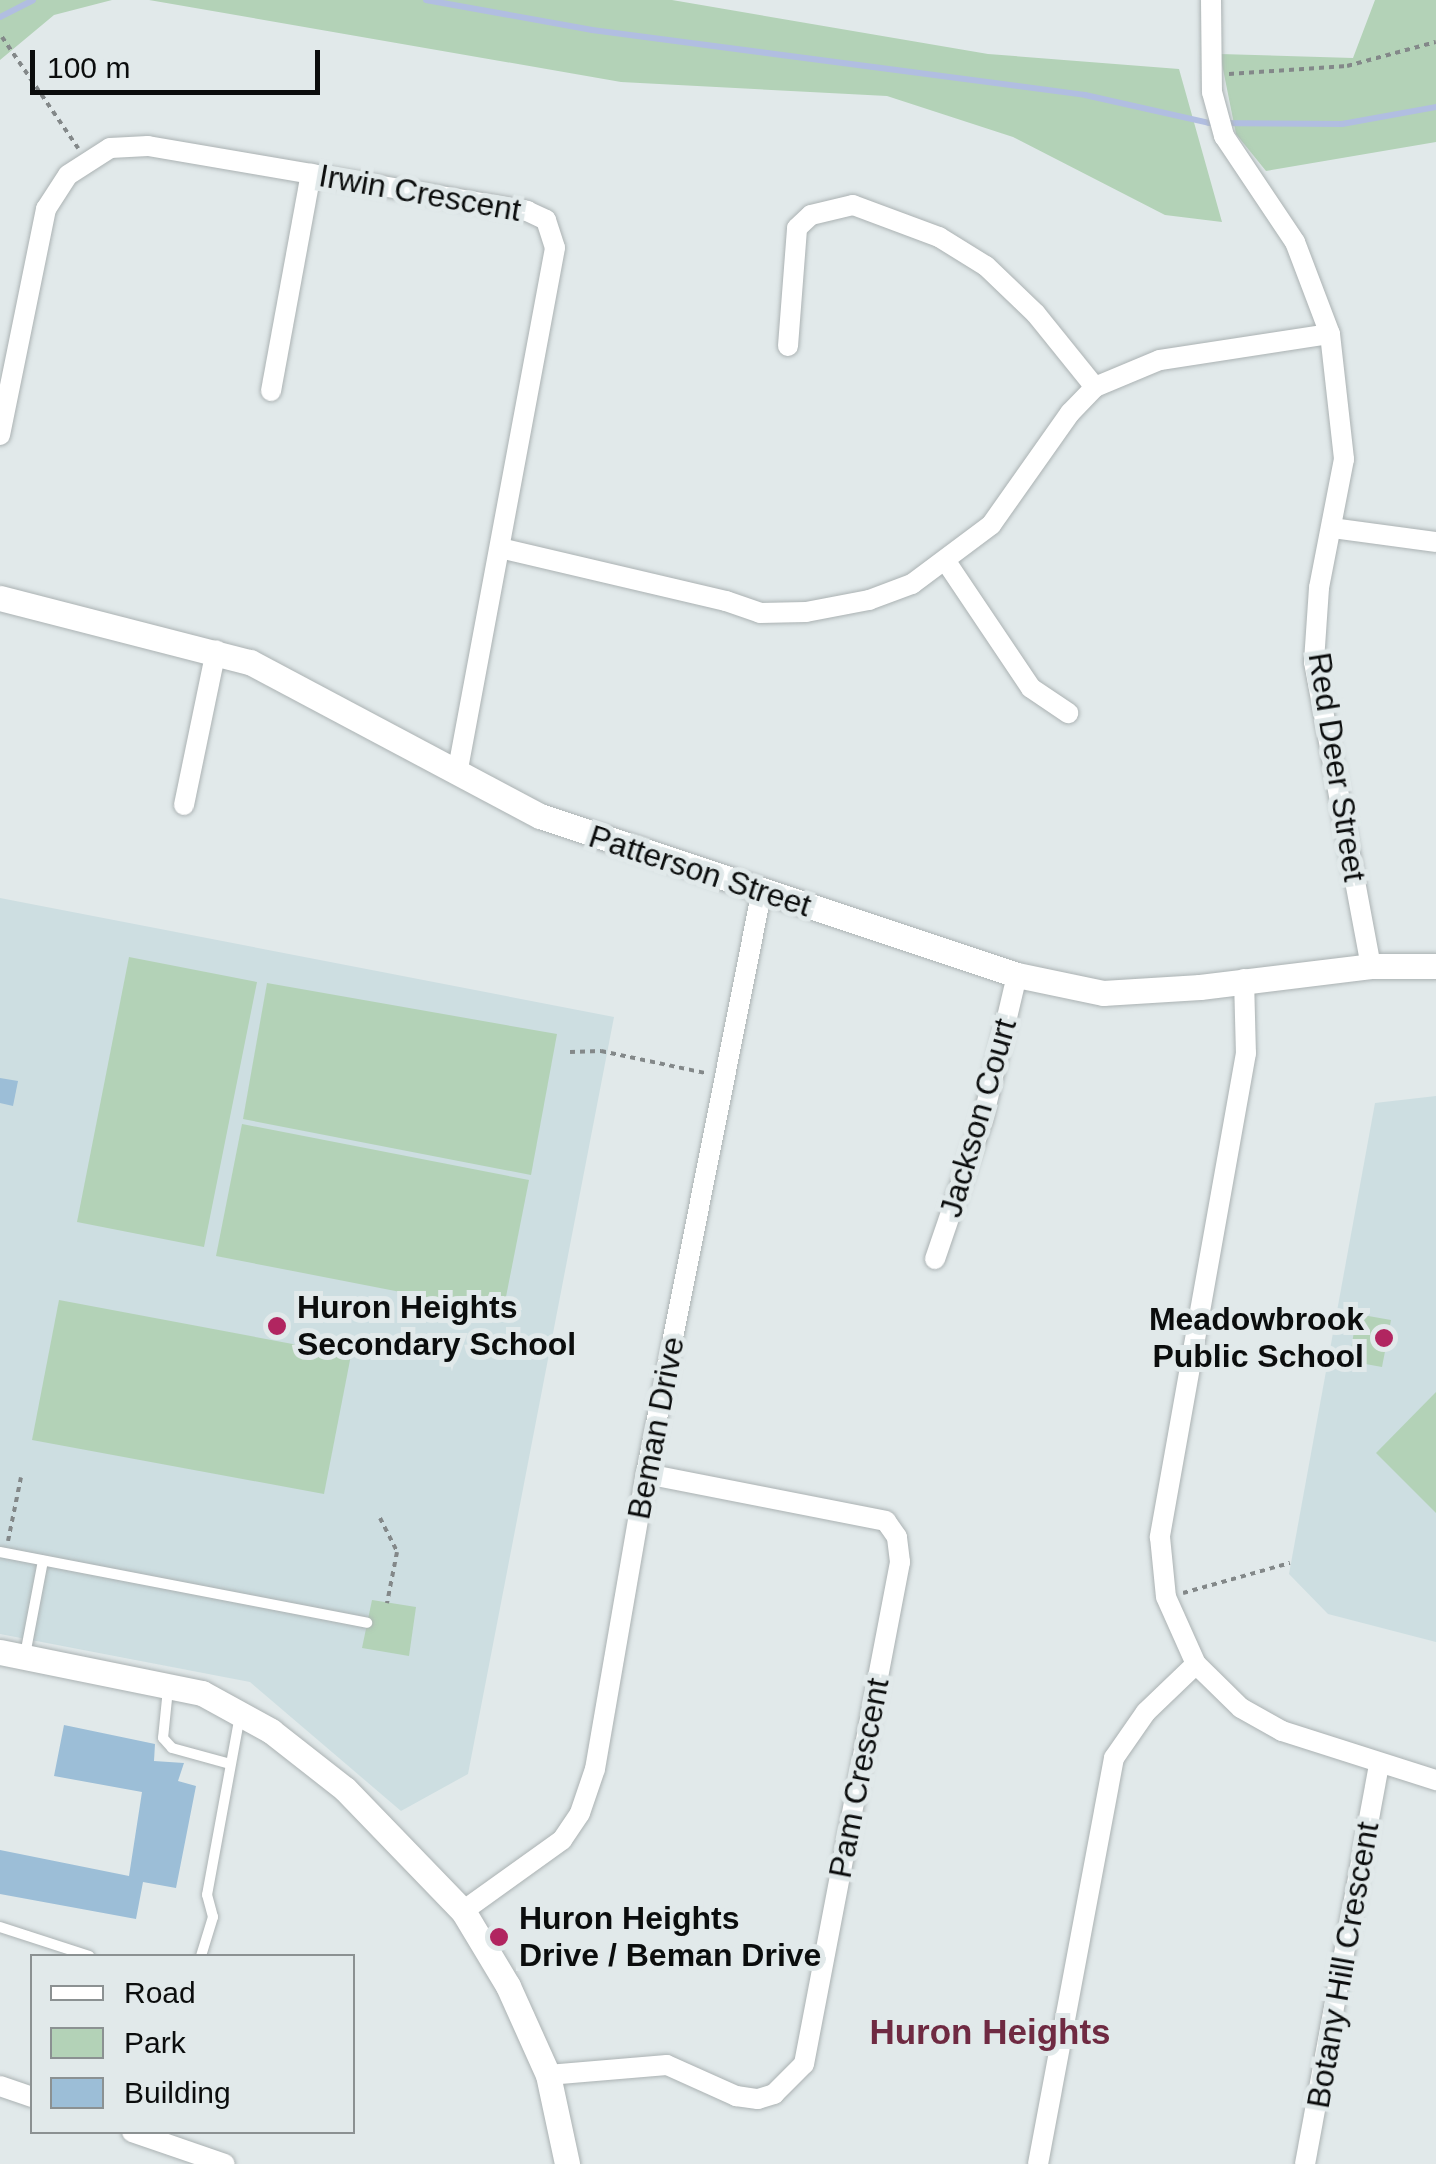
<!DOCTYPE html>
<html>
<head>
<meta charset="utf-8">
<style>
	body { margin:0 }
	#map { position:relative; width:1436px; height:2164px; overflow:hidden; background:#e1e9ea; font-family:Helvetica,sans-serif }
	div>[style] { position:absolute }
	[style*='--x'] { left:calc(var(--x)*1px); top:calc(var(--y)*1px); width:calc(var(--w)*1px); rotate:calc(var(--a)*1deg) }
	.built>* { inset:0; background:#cddee1 }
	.green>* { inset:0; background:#b3d2b7 }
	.stream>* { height:6px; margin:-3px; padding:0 3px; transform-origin:3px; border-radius:3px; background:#b1bee1 }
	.building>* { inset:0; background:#9cbed7 }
	.path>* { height:4px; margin-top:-2px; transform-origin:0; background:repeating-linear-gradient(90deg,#838889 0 5px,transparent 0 10px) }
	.roads { filter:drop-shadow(0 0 2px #abb2b3) drop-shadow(0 0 2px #abb2b3) }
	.service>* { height:10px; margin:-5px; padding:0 5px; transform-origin:5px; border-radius:5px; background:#fff }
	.minor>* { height:20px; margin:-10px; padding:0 10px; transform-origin:10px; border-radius:10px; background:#fff }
	.tertiary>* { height:25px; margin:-12.5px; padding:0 12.5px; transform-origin:12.5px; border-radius:12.5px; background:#fff }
	.dots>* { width:28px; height:28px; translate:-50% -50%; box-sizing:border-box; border:5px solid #e1e9ea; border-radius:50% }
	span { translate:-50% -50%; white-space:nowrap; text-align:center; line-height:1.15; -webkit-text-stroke:10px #e1e9ea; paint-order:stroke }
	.street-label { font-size:32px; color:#0b0d0d }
	.poi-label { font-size:32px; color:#0b0d0d; font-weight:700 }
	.left { translate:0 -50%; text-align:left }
	.right { translate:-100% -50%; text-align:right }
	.neighbourhood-label { font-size:35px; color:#6f2a42; font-weight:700 }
	.legend { position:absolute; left:30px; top:1954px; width:325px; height:180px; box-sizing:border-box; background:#e1e9ea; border:2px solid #8b9192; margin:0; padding:12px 18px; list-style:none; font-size:30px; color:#0b0d0d }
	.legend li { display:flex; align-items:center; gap:20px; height:50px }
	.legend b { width:50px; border:2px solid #8b9192 }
	.scale { position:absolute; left:30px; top:50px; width:290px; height:45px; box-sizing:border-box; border:5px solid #0b0d0d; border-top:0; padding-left:12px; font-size:30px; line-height:35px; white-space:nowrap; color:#0b0d0d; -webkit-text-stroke:8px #e1e9ea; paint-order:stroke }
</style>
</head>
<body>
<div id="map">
	<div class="built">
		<i style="clip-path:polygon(0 898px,614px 1017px,468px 1774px,401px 1811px,250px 1682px,0 1634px)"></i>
		<i style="clip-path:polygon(1436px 1096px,1436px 1642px,1328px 1614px,1289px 1574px,1375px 1103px)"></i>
	</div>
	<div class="green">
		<i style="clip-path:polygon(0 0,112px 0,54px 15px,0 60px)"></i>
		<i style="clip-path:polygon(149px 0,672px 0,988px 54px,1179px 69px,1222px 222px,1165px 215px,1013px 137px,887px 96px,621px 82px)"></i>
		<i style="clip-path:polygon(1375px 0,1436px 0,1436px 142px,1266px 171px,1236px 134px,1220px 54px,1353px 58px)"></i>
		<i style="clip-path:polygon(129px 957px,257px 982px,204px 1247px,77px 1222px)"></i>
		<i style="clip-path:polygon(267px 983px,557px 1034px,531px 1175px,243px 1119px)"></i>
		<i style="clip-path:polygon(242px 1124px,529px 1180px,503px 1312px,216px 1256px)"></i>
		<i style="clip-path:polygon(59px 1300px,351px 1355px,324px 1494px,32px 1440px)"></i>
		<i style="clip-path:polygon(1357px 1314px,1391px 1320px,1382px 1367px,1349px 1361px)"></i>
		<i style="clip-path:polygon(1436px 1392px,1436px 1513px,1376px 1453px)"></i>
		<i style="clip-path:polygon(372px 1600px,416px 1607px,409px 1656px,362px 1648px)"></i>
	</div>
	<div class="stream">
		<i style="--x:426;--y:0;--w:169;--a:10.2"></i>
		<i style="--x:592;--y:30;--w:497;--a:7.5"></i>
		<i style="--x:1085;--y:95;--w:127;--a:12.7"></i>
		<i style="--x:1209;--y:123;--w:133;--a:0.4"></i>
		<i style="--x:1342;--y:124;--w:96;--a:-10.3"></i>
		<i style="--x:0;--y:17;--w:37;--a:-27"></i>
	</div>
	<div class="building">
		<i style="clip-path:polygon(0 1078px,18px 1081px,13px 1106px,0 1103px)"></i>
		<i style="clip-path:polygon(64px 1725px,155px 1744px,154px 1761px,184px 1763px,178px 1781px,196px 1786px,176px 1888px,143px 1882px,136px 1919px,0 1894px,0 1850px,129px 1876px,142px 1792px,54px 1776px)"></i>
	</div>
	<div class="path">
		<i style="--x:2;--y:37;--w:135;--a:55.6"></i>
		<i style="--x:1229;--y:74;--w:118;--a:-3.9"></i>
		<i style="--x:1347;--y:66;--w:92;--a:-15.1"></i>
		<i style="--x:570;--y:1052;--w:31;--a:-2"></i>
		<i style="--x:601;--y:1051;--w:106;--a:11.9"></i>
		<i style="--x:380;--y:1518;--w:38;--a:63"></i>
		<i style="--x:397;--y:1552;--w:52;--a:101.1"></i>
		<i style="--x:8;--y:1541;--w:65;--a:-78.5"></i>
		<i style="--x:1183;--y:1593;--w:111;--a:-15.7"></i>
	</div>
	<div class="roads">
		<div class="service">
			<i style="--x:0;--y:1552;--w:374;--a:10.9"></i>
			<i style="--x:25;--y:1655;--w:96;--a:-79.2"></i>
			<i style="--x:168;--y:1689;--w:49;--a:95.8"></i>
			<i style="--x:163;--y:1738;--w:13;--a:48"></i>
			<i style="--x:172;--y:1748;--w:60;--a:15.4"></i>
			<i style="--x:0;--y:1927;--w:94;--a:18"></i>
			<i style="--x:201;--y:1956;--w:41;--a:-72.9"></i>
			<i style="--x:213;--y:1917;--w:23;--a:-105"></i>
			<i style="--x:207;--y:1895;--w:183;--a:-79.6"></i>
		</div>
		<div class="minor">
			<i style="--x:1211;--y:0;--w:92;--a:89.4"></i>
			<i style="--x:1212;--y:92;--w:46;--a:74.7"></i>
			<i style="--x:1224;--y:136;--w:128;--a:56.2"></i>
			<i style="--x:1295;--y:242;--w:98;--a:69.2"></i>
			<i style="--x:1330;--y:334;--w:126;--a:83.6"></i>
			<i style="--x:1344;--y:459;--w:131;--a:101"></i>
			<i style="--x:1319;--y:588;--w:74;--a:93.9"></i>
			<i style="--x:1314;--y:662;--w:309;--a:79.4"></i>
			<i style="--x:788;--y:346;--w:118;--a:-85.6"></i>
			<i style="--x:797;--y:228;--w:19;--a:-43"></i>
			<i style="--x:811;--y:215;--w:43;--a:-13.4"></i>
			<i style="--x:853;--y:205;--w:92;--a:20.4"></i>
			<i style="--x:939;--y:237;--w:55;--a:31.7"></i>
			<i style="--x:986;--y:266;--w:69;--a:43.8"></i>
			<i style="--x:1036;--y:314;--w:94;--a:51.1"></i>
			<i style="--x:271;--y:391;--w:221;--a:-79.6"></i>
			<i style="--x:0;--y:435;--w:231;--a:-78.5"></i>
			<i style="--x:46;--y:209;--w:40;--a:-57.1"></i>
			<i style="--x:68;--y:175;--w:50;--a:-32.7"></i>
			<i style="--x:110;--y:148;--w:38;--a:-3"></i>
			<i style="--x:148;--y:146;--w:385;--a:9.7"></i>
			<i style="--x:527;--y:211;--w:21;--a:25"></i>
			<i style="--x:546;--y:220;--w:29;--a:72"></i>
			<i style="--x:555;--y:248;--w:535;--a:100.55"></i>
			<i style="--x:1332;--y:528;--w:105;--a:7.7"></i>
			<i style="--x:500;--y:548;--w:232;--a:13.2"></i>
			<i style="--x:726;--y:601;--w:36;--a:19"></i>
			<i style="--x:760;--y:613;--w:46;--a:-1.2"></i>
			<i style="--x:806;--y:612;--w:64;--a:-10.8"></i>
			<i style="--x:869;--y:600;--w:46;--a:-20.4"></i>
			<i style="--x:912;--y:584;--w:99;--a:-36.8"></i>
			<i style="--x:991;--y:525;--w:137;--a:-54.8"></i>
			<i style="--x:1070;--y:413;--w:36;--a:-46"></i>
			<i style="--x:1095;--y:387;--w:70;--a:-22.6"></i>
			<i style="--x:1160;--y:360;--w:172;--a:-8.7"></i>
			<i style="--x:945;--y:560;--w:154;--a:56.1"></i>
			<i style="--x:1031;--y:688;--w:45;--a:34"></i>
			<i style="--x:184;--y:805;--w:158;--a:-78.3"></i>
			<i style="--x:1244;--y:979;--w:74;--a:88.5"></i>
			<i style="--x:1246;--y:1053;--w:492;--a:100.1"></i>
			<i style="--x:1160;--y:1537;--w:60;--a:84.3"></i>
			<i style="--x:1166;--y:1597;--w:73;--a:65.9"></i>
			<i style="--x:1196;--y:1664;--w:63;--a:44.4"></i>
			<i style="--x:1241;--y:1708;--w:47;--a:29.3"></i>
			<i style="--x:1282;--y:1731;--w:162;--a:17.7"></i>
			<i style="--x:935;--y:1259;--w:148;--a:-71.1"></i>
			<i style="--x:983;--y:1119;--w:148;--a:-76.7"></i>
			<i style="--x:463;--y:1911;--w:122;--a:-35.6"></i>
			<i style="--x:562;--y:1840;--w:32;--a:-56"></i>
			<i style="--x:580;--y:1813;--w:46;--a:-71.2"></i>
			<i style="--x:595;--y:1769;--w:299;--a:-80.2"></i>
			<i style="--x:646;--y:1474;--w:595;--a:-78.77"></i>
			<i style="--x:548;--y:2075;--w:119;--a:-4.8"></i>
			<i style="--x:667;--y:2065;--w:76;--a:24.2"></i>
			<i style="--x:736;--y:2096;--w:22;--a:8"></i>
			<i style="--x:758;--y:2099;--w:17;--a:-17"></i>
			<i style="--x:774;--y:2094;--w:42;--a:-45"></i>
			<i style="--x:804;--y:2064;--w:511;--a:-79.17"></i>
			<i style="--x:900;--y:1562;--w:25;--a:-97"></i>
			<i style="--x:897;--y:1537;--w:19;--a:-125"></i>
			<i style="--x:886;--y:1521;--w:245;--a:-168.9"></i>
			<i style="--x:0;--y:2086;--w:34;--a:19"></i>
			<i style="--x:132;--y:2132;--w:98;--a:19"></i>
			<i style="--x:1038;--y:2164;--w:413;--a:-79.4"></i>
			<i style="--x:1114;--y:1758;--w:56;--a:-55.2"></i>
			<i style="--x:1146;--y:1712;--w:69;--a:-43.8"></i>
			<i style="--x:1305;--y:2164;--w:406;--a:-79.5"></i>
		</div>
		<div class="tertiary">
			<i style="--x:0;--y:598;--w:258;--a:14.4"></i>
			<i style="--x:250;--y:662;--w:328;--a:28"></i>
			<i style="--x:540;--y:816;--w:503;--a:18.43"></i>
			<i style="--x:1017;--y:975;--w:88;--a:11.8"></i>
			<i style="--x:1103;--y:993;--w:97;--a:-3.5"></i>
			<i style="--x:1200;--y:987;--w:172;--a:-7"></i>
			<i style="--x:1371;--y:966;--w:65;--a:0"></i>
			<i style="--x:0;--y:1652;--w:206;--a:11.5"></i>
			<i style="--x:202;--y:1693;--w:79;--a:28.8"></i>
			<i style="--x:271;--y:1731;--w:94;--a:38.1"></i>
			<i style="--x:345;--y:1789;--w:170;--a:46"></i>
			<i style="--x:463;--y:1911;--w:87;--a:59"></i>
			<i style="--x:508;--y:1986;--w:98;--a:65.8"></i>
			<i style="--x:548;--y:2075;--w:91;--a:77.9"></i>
		</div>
	</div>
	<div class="dots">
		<i style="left:277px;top:1326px;background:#b12560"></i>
		<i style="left:1384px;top:1338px;background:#b12560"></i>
		<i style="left:499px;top:1937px;background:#b12560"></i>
	</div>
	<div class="street-label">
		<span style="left:420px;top:193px;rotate:10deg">Irwin Crescent</span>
		<span style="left:1337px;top:767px;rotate:81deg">Red Deer Street</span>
		<span style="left:700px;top:871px;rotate:18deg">Patterson Street</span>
		<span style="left:978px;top:1118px;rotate:-74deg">Jackson Court</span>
		<span style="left:656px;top:1428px;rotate:-79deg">Beman Drive</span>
		<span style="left:859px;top:1778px;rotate:-79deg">Pam Crescent</span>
		<span style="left:1343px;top:1965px;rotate:-80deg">Botany Hill Crescent</span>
	</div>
	<div class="poi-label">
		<span class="left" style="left:297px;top:1326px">Huron Heights<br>Secondary School</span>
		<span class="right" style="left:1364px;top:1338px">Meadowbrook<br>Public School</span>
		<span class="left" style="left:519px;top:1937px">Huron Heights<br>Drive / Beman Drive</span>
	</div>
	<div class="neighbourhood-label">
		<span style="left:990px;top:2032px">Huron Heights</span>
	</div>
	<ul class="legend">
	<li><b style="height:12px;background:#fff"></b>Road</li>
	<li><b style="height:28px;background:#b3d2b7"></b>Park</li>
	<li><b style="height:28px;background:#9cbed7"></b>Building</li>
	</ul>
	<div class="scale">100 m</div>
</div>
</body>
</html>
